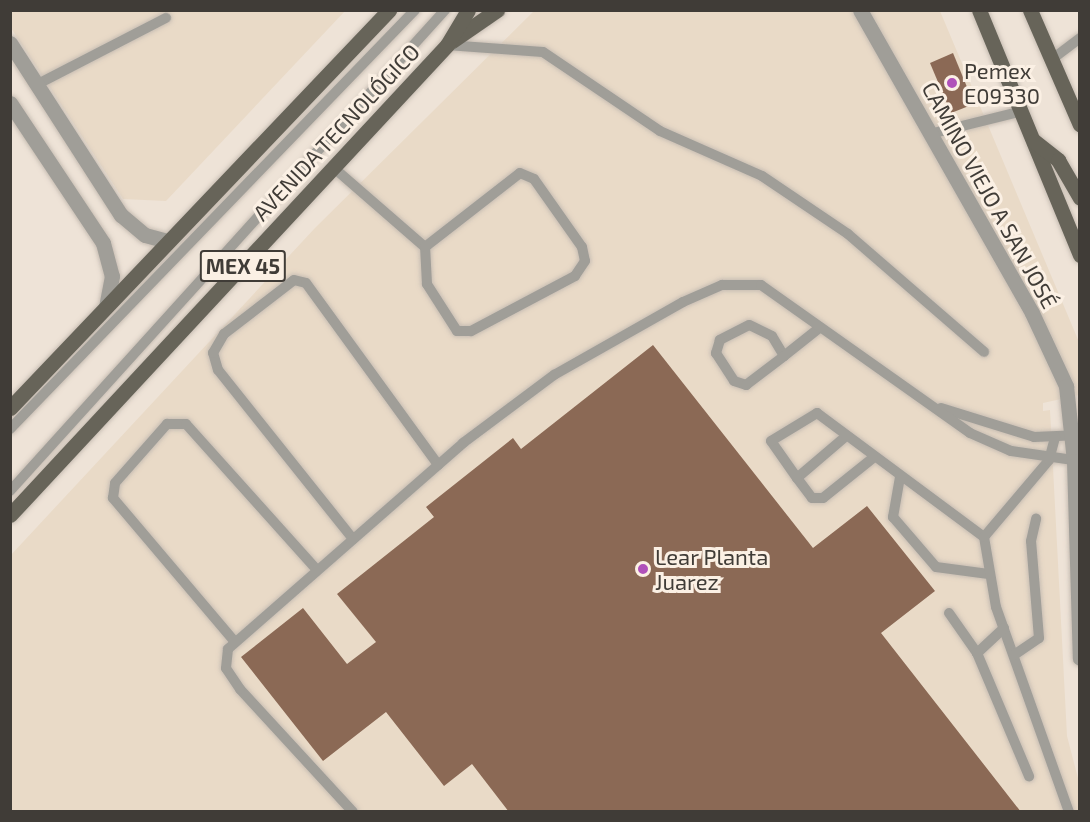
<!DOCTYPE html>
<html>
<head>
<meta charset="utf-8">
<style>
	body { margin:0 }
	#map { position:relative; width:1090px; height:822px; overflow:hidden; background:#eee3d7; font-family:"Exo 2",sans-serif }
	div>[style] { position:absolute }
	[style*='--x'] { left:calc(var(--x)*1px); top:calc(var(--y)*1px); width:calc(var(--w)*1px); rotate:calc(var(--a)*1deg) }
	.built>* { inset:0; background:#e9dac7 }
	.building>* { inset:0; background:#8b6955 }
	.roads { filter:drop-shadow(0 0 2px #c8beb4) drop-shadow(0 0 2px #c8beb4) }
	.service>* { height:10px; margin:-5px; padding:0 5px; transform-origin:5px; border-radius:5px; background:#a09e98 }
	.minor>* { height:15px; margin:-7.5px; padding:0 7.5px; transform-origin:7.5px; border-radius:7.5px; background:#a09e98 }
	.tertiary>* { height:15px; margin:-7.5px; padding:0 7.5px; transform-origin:7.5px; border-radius:7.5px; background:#a09e98 }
	.primary>* { height:15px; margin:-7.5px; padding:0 7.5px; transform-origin:7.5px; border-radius:7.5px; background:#676459 }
	.dots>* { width:16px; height:16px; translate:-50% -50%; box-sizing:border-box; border:3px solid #fbf0e4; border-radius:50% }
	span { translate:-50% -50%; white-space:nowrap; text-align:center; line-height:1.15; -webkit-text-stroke:6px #fbf0e4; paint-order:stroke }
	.shield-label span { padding:2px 4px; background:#fbf0e4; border:2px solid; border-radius:4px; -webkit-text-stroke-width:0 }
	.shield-label { font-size:21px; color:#403c37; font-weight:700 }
	.poi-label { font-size:22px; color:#403c37 }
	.left { translate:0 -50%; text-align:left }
	.street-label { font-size:22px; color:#403c37 }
	.frame { position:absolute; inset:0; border:12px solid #403c37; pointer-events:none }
</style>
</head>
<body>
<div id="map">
	<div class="built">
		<i style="clip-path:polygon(10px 11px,345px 11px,166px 201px,123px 199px,11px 28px)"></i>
		<i style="clip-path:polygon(534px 11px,940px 11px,1079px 342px,1079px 395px,1043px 403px,1043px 411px,1050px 410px,1067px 736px,1079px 782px,1079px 811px,11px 811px,10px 556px,315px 228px)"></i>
	</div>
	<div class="building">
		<i style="clip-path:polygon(953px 53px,974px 104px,951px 113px,930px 63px)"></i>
		<i style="clip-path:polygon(653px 345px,813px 548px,867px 506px,935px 591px,881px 633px,1021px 812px,509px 812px,472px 764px,444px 786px,386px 712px,323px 761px,241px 657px,303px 608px,347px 664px,376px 642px,337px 594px,434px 517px,426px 507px,513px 438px,521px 449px)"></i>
	</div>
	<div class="roads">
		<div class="service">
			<i style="--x:447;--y:45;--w:96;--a:4.2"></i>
			<i style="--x:543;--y:52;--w:141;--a:34"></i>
			<i style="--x:660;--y:131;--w:111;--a:23.8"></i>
			<i style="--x:762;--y:176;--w:104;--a:34"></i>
			<i style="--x:848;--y:234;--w:180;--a:40.9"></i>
			<i style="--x:1051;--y:60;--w:36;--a:-37"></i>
			<i style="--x:38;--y:84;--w:144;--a:-27.3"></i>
			<i style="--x:930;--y:134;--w:92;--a:-13.9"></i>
			<i style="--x:334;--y:168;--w:121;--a:41"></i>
			<i style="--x:520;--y:173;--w:15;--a:23"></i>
			<i style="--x:534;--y:179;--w:83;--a:54.8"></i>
			<i style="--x:582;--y:247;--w:14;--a:78"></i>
			<i style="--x:585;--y:261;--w:18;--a:124"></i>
			<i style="--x:575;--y:276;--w:118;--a:152.1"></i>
			<i style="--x:471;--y:331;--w:14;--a:180"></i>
			<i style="--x:457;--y:331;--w:56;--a:-122.6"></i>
			<i style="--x:427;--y:284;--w:37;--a:-93"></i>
			<i style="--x:425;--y:247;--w:120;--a:-37.9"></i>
			<i style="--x:784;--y:356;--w:23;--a:-121"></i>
			<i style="--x:772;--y:336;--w:25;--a:-154"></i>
			<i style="--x:749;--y:325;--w:33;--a:153"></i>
			<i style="--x:720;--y:340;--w:14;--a:107"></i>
			<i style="--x:716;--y:353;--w:33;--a:57"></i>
			<i style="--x:734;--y:381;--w:13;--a:18"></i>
			<i style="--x:746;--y:385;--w:48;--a:-37.3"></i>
			<i style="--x:784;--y:356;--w:43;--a:-38.5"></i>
			<i style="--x:941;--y:408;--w:97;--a:17.3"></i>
			<i style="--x:1034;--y:437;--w:46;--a:-2.5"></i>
			<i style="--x:10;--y:429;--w:583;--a:-45.97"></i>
			<i style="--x:845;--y:437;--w:63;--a:139.5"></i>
			<i style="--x:797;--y:478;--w:25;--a:53"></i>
			<i style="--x:812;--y:498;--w:11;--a:0"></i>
			<i style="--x:823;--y:498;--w:64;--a:-38.7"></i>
			<i style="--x:900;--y:477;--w:41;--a:99.9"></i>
			<i style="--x:893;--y:517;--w:66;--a:49.3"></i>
			<i style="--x:936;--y:567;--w:53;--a:7.5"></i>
			<i style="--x:797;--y:478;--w:45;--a:-125.1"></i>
			<i style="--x:771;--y:441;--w:54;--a:-31.3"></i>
			<i style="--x:817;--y:413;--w:208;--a:36.6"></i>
			<i style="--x:984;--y:537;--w:71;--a:80.3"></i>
			<i style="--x:996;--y:607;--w:218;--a:70.4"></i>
			<i style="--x:10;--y:491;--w:649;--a:-47.87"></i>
			<i style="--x:984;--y:537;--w:101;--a:-49.8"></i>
			<i style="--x:1049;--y:460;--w:24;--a:-75"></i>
			<i style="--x:353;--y:539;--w:216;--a:-128.6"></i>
			<i style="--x:218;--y:370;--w:18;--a:-106"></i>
			<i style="--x:213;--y:353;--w:22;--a:-60"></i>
			<i style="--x:224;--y:334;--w:88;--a:-37.6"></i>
			<i style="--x:294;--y:280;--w:12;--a:14"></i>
			<i style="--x:306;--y:283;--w:225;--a:54"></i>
			<i style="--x:949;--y:613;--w:49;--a:55"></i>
			<i style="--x:1004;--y:628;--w:37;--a:137"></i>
			<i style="--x:977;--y:653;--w:134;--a:67.1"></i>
			<i style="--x:235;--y:642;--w:189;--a:-130.3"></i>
			<i style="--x:113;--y:498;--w:15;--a:-82"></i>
			<i style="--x:115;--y:483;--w:79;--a:-48.6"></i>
			<i style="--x:167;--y:424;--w:19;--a:0"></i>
			<i style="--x:186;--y:424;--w:196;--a:48.1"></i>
			<i style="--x:1014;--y:655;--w:30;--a:-34"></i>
			<i style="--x:1039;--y:638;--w:97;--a:-94.7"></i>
			<i style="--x:1031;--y:541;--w:23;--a:-77"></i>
			<i style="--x:353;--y:812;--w:167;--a:-132.6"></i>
			<i style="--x:240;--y:689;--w:25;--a:-124"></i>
			<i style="--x:226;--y:668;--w:19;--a:-84"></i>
			<i style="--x:228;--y:649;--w:313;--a:-41.2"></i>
			<i style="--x:463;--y:443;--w:114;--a:-36.8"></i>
			<i style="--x:554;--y:375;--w:148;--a:-29.5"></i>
			<i style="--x:683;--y:302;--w:43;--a:-23.6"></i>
			<i style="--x:722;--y:285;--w:39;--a:0"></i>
			<i style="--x:761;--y:285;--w:256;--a:35.3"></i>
			<i style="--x:970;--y:433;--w:45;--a:23.7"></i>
			<i style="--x:1011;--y:451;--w:70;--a:8.2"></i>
		</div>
		<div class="minor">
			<i style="--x:860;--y:10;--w:348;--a:60.4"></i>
			<i style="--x:1032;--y:313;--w:81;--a:65"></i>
			<i style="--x:1066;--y:386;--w:75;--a:83.9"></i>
			<i style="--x:1074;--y:461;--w:197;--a:88.3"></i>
		</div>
		<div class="tertiary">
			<i style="--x:10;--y:43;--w:205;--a:57.2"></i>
			<i style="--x:121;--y:215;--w:31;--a:40"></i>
			<i style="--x:145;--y:235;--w:23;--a:15"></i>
			<i style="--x:10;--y:103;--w:168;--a:56.4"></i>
			<i style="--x:103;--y:243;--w:34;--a:75"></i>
			<i style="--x:112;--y:276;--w:31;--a:101"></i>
		</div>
		<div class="primary">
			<i style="--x:979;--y:10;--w:265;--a:67.6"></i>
			<i style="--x:1030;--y:10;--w:125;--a:66.5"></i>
			<i style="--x:452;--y:41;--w:55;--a:-34.6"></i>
			<i style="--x:1034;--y:141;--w:31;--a:38"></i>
			<i style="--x:1058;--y:160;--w:44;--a:59.9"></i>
			<i style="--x:10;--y:408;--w:550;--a:-46.4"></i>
			<i style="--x:10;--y:515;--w:642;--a:-47.08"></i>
			<i style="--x:447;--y:45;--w:41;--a:-59"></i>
		</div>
	</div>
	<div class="dots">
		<i style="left:952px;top:83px;background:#b051ba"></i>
		<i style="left:643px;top:569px;background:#b051ba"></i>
	</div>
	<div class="shield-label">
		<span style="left:243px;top:266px">MEX 45</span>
	</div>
	<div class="poi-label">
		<span class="left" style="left:964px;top:83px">Pemex<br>E09330</span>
		<span class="left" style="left:655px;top:569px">Lear Planta<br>Juarez</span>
	</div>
	<div class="street-label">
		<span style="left:336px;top:132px;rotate:-47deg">AVENIDA TECNOLÓGICO</span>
		<span style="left:990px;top:195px;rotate:61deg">CAMINO VIEJO A SAN JOSÉ</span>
	</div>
	<div class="frame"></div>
</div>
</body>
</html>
